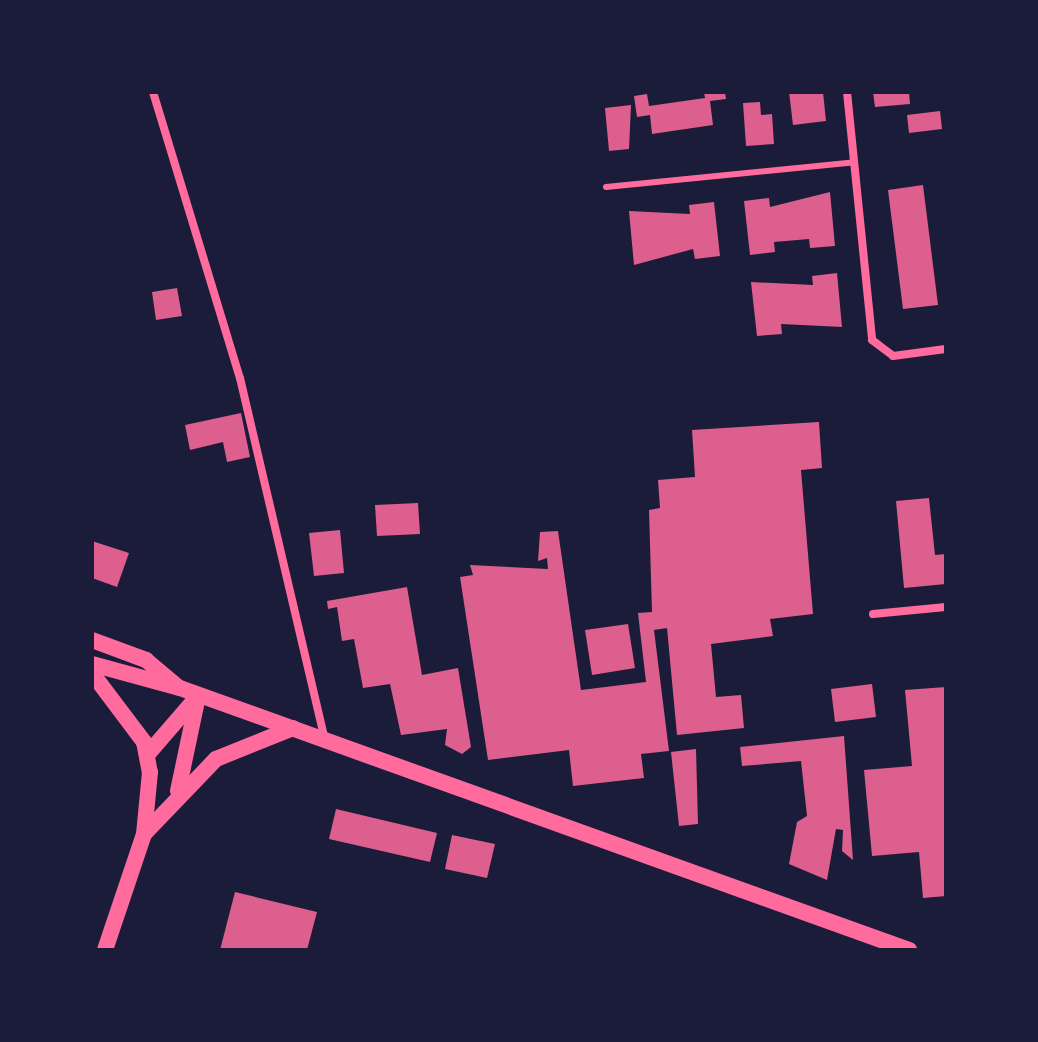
<!DOCTYPE html>
<html>
<head>
<meta charset="utf-8">
<style>
	body { margin:0 }
	#map { position:relative; width:1038px; height:1042px; overflow:hidden; background:#1b1b3a; font-family:Montserrat,sans-serif }
	div>[style] { position:absolute }
	[style*='--x'] { left:calc(var(--x)*1px); top:calc(var(--y)*1px); width:calc(var(--w)*1px); rotate:calc(var(--a)*1deg) }
	.building>* { inset:0; background:#dd5f8e }
	.service>* { height:6px; margin:-3px; padding:0 3px; transform-origin:3px; border-radius:3px; background:#ff6b9d }
	.minor>* { height:8px; margin:-4px; padding:0 4px; transform-origin:4px; border-radius:4px; background:#ff6b9d }
	.secondary>* { height:16px; margin:-8px; padding:0 8px; transform-origin:8px; border-radius:8px; background:#ff6b9d }
	span { translate:-50% -50%; white-space:nowrap; text-align:center; line-height:1.15; -webkit-text-stroke:6px #1b1b3a; paint-order:stroke }
	.frame { position:absolute; inset:0; border:94px solid #1b1b3a; pointer-events:none }
</style>
</head>
<body>
<div id="map">
	<div class="building">
		<i style="clip-path:polygon(704px 92px,725px 92px,726px 99px,710px 101px,713px 125px,652px 134px,650px 115px,637px 117px,634px 96px,647px 94px,649px 106px,705px 98px)"></i>
		<i style="clip-path:polygon(789px 92px,823px 92px,826px 121px,793px 125px)"></i>
		<i style="clip-path:polygon(873px 92px,909px 92px,910px 104px,875px 107px)"></i>
		<i style="clip-path:polygon(760px 102px,761px 115px,772px 114px,774px 144px,746px 146px,743px 103px)"></i>
		<i style="clip-path:polygon(631px 105px,629px 149px,609px 151px,605px 108px)"></i>
		<i style="clip-path:polygon(940px 111px,942px 129px,909px 133px,907px 115px)"></i>
		<i style="clip-path:polygon(923px 185px,938px 305px,903px 309px,888px 190px)"></i>
		<i style="clip-path:polygon(830px 192px,835px 246px,810px 248px,809px 239px,774px 242px,775px 252px,750px 255px,744px 201px,769px 198px,770px 207px)"></i>
		<i style="clip-path:polygon(714px 202px,720px 256px,695px 259px,693px 249px,634px 265px,629px 211px,690px 214px,689px 205px)"></i>
		<i style="clip-path:polygon(837px 273px,842px 327px,781px 324px,782px 334px,757px 336px,751px 282px,813px 285px,812px 276px)"></i>
		<i style="clip-path:polygon(177px 288px,182px 316px,156px 320px,152px 292px)"></i>
		<i style="clip-path:polygon(241px 413px,250px 457px,227px 462px,223px 442px,190px 450px,185px 425px)"></i>
		<i style="clip-path:polygon(819px 422px,822px 468px,801px 470px,813px 614px,770px 619px,773px 636px,711px 644px,716px 697px,741px 695px,744px 728px,677px 735px,667px 628px,654px 630px,669px 751px,641px 754px,644px 778px,573px 786px,569px 750px,488px 760px,460px 577px,473px 575px,470px 565px,548px 569px,547px 558px,538px 561px,540px 532px,558px 531px,581px 690px,646px 682px,638px 613px,652px 612px,649px 510px,660px 508px,658px 480px,695px 477px,692px 430px)"></i>
		<i style="clip-path:polygon(929px 498px,935px 555px,946px 554px,946px 584px,904px 588px,896px 501px)"></i>
		<i style="clip-path:polygon(418px 503px,420px 534px,377px 536px,375px 505px)"></i>
		<i style="clip-path:polygon(340px 530px,344px 573px,314px 576px,309px 533px)"></i>
		<i style="clip-path:polygon(92px 541px,129px 553px,117px 587px,92px 578px)"></i>
		<i style="clip-path:polygon(407px 587px,422px 675px,458px 668px,471px 747px,462px 754px,445px 745px,447px 729px,401px 735px,390px 684px,363px 688px,354px 639px,342px 641px,337px 607px,328px 609px,327px 601px)"></i>
		<i style="clip-path:polygon(628px 624px,635px 668px,592px 675px,585px 630px)"></i>
		<i style="clip-path:polygon(872px 684px,876px 717px,835px 722px,831px 689px)"></i>
		<i style="clip-path:polygon(946px 687px,946px 896px,923px 898px,919px 852px,872px 856px,864px 770px,912px 766px,905px 690px)"></i>
		<i style="clip-path:polygon(844px 736px,853px 860px,842px 851px,843px 830px,836px 829px,827px 880px,789px 864px,797px 822px,807px 816px,801px 761px,742px 766px,740px 747px)"></i>
		<i style="clip-path:polygon(696px 749px,698px 824px,679px 826px,671px 752px)"></i>
		<i style="clip-path:polygon(336px 809px,437px 833px,430px 862px,329px 839px)"></i>
		<i style="clip-path:polygon(452px 835px,495px 844px,487px 878px,445px 869px)"></i>
		<i style="clip-path:polygon(235px 892px,317px 912px,307px 950px,220px 950px)"></i>
	</div>
	<div class="service">
		<i style="--x:606;--y:187;--w:250;--a:-5.7"></i>
	</div>
	<div class="minor">
		<i style="--x:153;--y:92;--w:299;--a:73.1"></i>
		<i style="--x:240;--y:378;--w:372;--a:76.8"></i>
		<i style="--x:847;--y:92;--w:249;--a:84.2"></i>
		<i style="--x:872;--y:340;--w:26;--a:37"></i>
		<i style="--x:893;--y:356;--w:53;--a:-7.5"></i>
		<i style="--x:873;--y:614;--w:73;--a:-5.5"></i>
	</div>
	<div class="secondary">
		<i style="--x:92;--y:640;--w:58;--a:20.3"></i>
		<i style="--x:146;--y:660;--w:42;--a:40.2"></i>
		<i style="--x:92;--y:664;--w:91;--a:15.3"></i>
		<i style="--x:180;--y:688;--w:775;--a:19.77"></i>
		<i style="--x:92;--y:673;--w:86;--a:53"></i>
		<i style="--x:144;--y:742;--w:31;--a:79"></i>
		<i style="--x:150;--y:772;--w:62;--a:95.5"></i>
		<i style="--x:144;--y:834;--w:122;--a:108.6"></i>
		<i style="--x:147;--y:755;--w:78;--a:-49.2"></i>
		<i style="--x:178;--y:791;--w:97;--a:-78.1"></i>
		<i style="--x:145;--y:833;--w:103;--a:-46.2"></i>
		<i style="--x:216;--y:759;--w:83;--a:-21.9"></i>
	</div>
	<div class="frame"></div>
</div>
</body>
</html>
